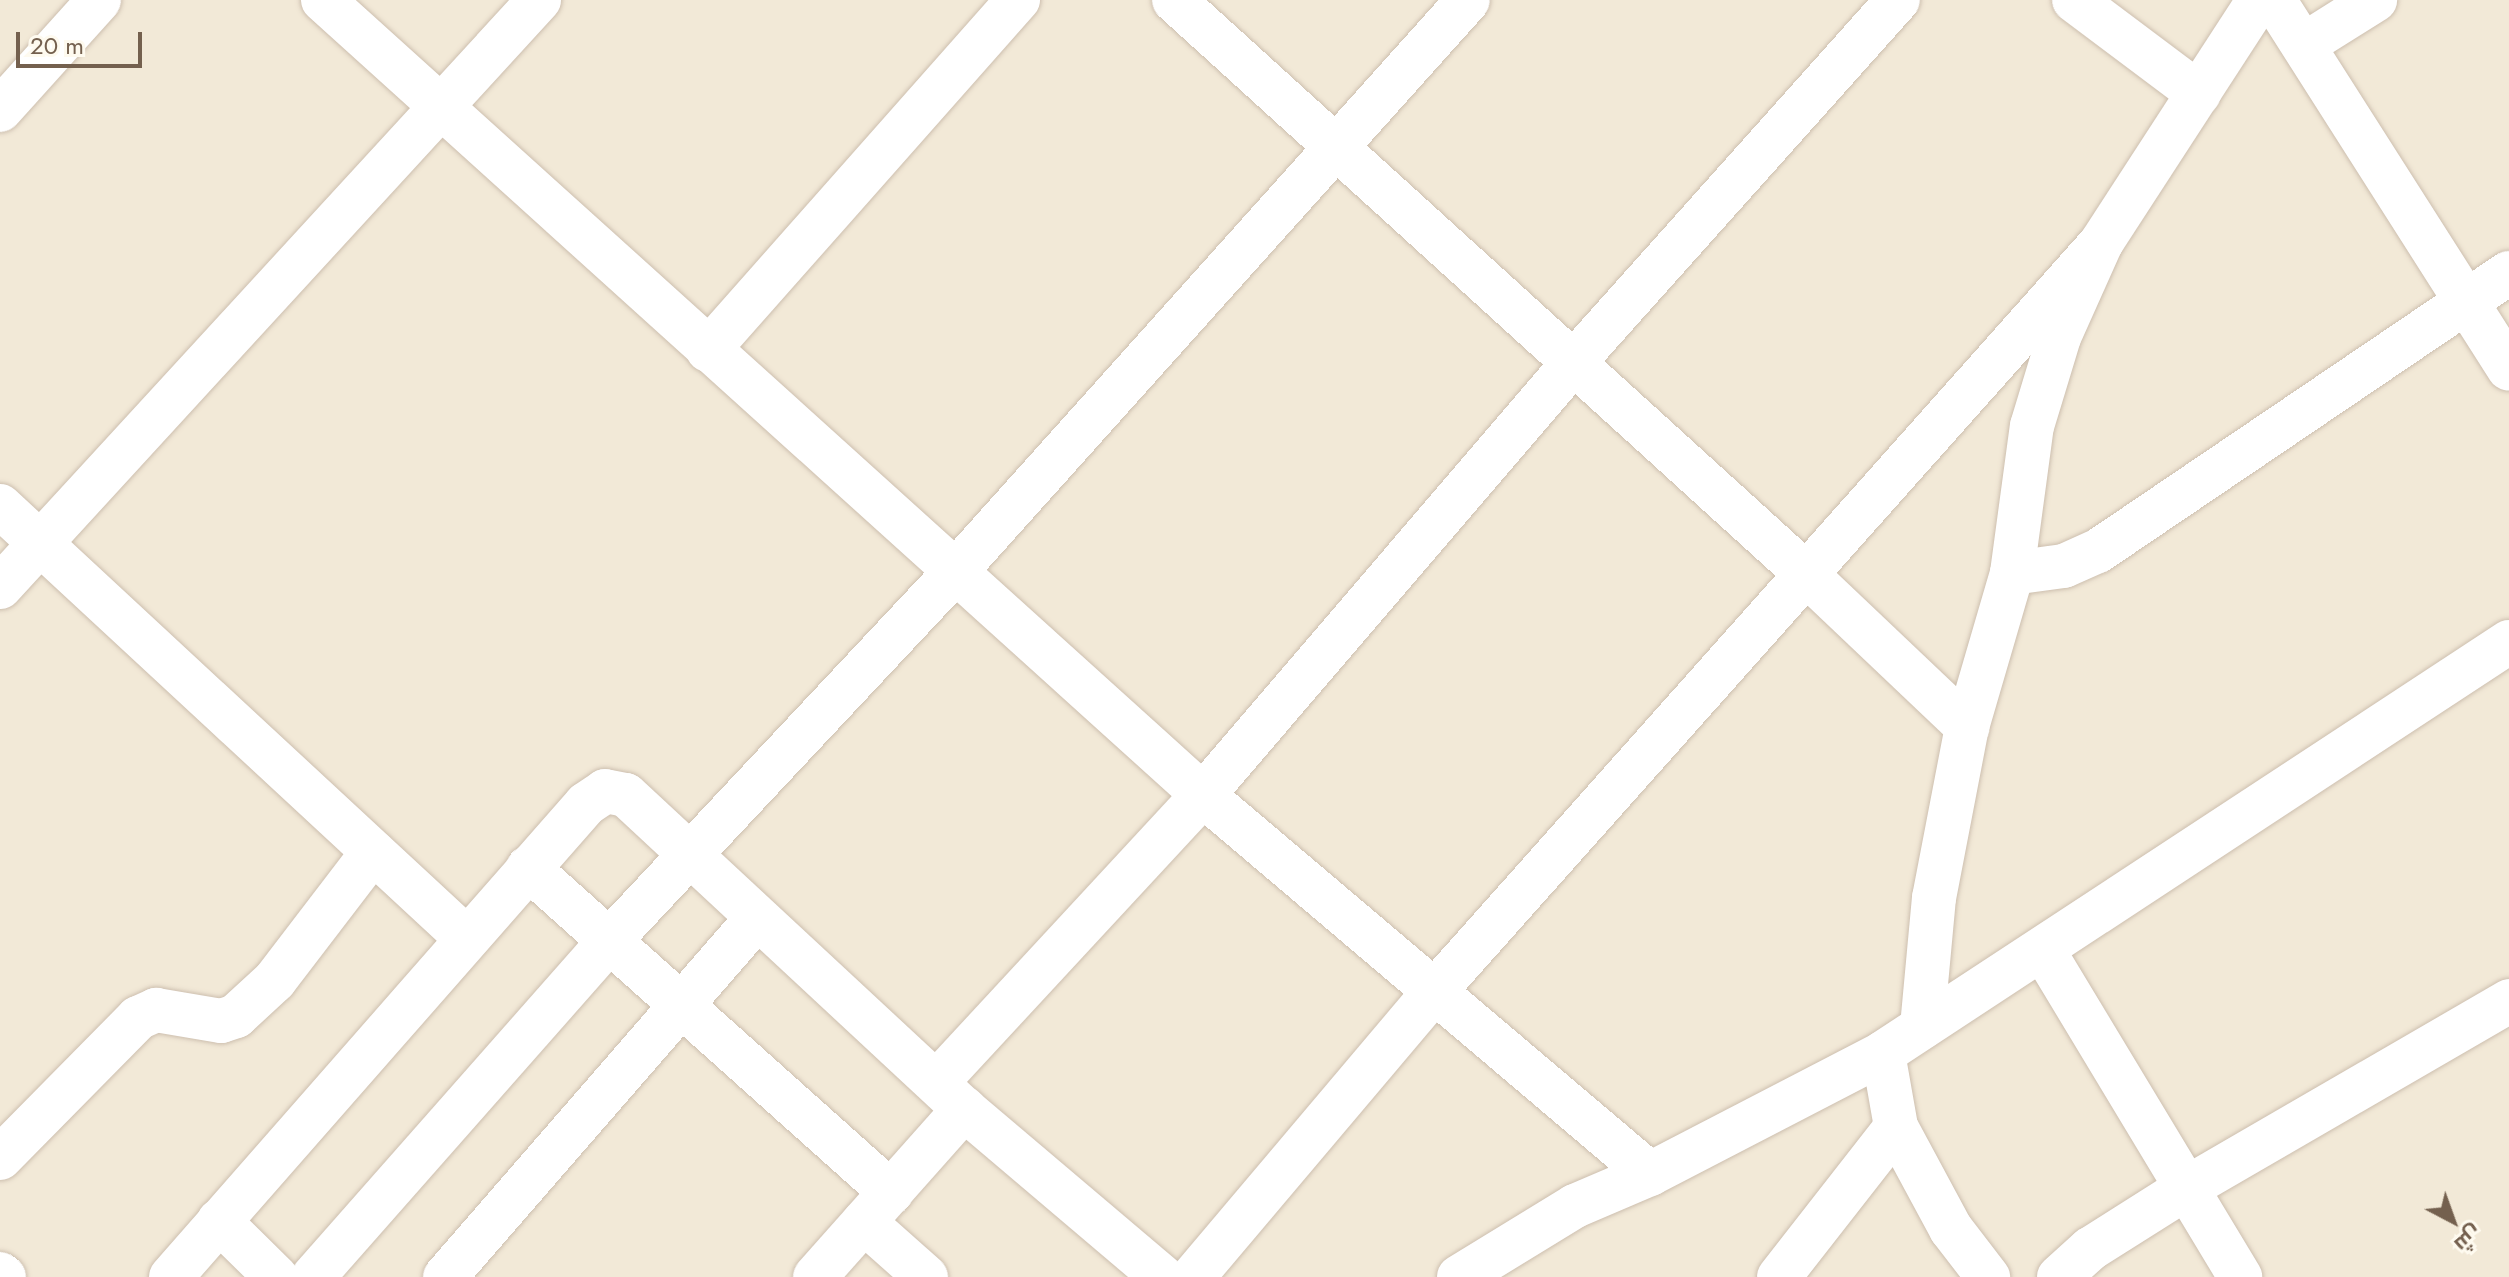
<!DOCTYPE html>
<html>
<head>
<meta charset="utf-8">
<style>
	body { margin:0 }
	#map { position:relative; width:2509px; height:1277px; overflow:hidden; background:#fbf6e9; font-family:Jost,Cairo,sans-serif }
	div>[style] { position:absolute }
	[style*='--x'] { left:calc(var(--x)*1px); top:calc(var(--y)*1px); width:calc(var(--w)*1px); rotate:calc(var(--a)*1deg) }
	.residential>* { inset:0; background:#f2e9d7 }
	.roads { filter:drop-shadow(0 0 2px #cdbfaf) drop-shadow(0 0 2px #cdbfaf) }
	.minor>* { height:44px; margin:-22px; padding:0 22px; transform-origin:22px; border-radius:22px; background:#fff }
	span { translate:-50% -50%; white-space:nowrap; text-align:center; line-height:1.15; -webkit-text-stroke:7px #fefaef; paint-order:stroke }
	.north { position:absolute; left:2413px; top:1181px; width:80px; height:80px; -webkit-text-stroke:6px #fefaef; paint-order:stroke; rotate:139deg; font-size:22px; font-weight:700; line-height:32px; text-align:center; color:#74604e }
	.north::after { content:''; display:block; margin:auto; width:28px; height:36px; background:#74604e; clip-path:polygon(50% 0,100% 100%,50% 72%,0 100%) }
	.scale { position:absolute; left:16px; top:32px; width:126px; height:36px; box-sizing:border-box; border:4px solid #74604e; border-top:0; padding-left:10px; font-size:24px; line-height:28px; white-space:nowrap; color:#74604e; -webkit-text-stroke:6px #fefaef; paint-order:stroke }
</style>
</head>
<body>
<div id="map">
	<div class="residential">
		<i style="clip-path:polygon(0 0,2509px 0,2509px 1277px,0 1277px)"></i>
	</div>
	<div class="roads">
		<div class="minor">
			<i style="--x:323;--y:0;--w:1186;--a:42.09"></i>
			<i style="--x:1203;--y:795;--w:586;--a:40.29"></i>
			<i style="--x:1174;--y:0;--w:852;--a:42.24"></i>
			<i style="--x:1805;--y:573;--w:224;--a:43.5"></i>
			<i style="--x:2074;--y:0;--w:156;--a:36.9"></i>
			<i style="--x:2274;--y:0;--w:437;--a:57.5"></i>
			<i style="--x:2305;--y:44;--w:83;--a:-32.2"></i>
			<i style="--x:0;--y:110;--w:148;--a:-48"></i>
			<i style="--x:708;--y:350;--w:468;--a:-48.5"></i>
			<i style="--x:0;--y:506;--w:635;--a:42.83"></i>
			<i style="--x:2012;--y:573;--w:52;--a:-7.7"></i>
			<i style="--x:2064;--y:566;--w:37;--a:-24"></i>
			<i style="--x:2098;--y:551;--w:496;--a:-34.1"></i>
			<i style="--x:0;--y:587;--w:797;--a:-47.44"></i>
			<i style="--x:528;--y:868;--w:487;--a:41.8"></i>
			<i style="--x:2043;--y:950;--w:382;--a:58.9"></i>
			<i style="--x:1922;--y:1027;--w:130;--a:-84.7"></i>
			<i style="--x:1934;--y:898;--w:174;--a:-79.1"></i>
			<i style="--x:1967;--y:727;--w:160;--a:-73.7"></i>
			<i style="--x:2012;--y:573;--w:148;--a:-82.3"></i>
			<i style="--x:2032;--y:426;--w:93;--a:-73.1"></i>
			<i style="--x:2059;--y:337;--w:103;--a:-65.9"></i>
			<i style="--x:2101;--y:243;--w:290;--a:-57"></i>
			<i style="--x:1883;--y:1053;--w:75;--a:80"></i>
			<i style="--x:1896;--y:1127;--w:116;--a:61.7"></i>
			<i style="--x:1951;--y:1229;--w:61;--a:52.4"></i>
			<i style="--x:937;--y:1082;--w:391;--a:-47.2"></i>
			<i style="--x:1203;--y:795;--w:570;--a:-49.41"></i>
			<i style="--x:1574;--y:362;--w:486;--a:-48.2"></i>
			<i style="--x:0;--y:1158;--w:197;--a:-45.4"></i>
			<i style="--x:138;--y:1018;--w:20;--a:-24"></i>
			<i style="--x:156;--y:1010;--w:66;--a:9.6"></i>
			<i style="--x:221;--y:1021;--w:16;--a:-18"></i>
			<i style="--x:236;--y:1016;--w:53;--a:-42.7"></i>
			<i style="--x:275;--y:980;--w:161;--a:-52.6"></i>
			<i style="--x:219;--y:1221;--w:80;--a:44.5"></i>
			<i style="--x:864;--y:1222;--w:83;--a:41.6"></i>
			<i style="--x:0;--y:1274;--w:5;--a:37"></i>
			<i style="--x:171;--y:1277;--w:629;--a:-48.74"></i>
			<i style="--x:586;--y:804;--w:23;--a:-34"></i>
			<i style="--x:605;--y:791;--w:21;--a:11"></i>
			<i style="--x:626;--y:795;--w:461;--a:42.9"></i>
			<i style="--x:964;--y:1109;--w:260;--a:40.3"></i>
			<i style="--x:313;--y:1277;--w:451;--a:-48.6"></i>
			<i style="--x:611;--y:939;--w:503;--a:-46.85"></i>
			<i style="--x:955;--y:572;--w:768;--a:-48.11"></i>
			<i style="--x:445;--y:1277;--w:476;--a:-49"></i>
			<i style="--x:815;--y:1277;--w:225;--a:-48.4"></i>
			<i style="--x:1193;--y:1277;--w:373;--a:-49.8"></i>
			<i style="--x:1434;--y:992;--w:1003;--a:-48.31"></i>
			<i style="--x:1459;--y:1277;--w:136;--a:-31.5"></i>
			<i style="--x:1575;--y:1206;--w:82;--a:-23.1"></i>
			<i style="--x:1650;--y:1174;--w:263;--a:-27.4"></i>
			<i style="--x:1883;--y:1053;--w:749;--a:-33.29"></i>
			<i style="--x:1779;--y:1277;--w:190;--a:-52"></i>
			<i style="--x:2059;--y:1277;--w:42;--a:-42.1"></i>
			<i style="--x:2090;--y:1249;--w:112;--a:-32.3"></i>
			<i style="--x:2185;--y:1189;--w:375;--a:-30.1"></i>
		</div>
	</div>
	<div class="north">ش</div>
	<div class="scale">20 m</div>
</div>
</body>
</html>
